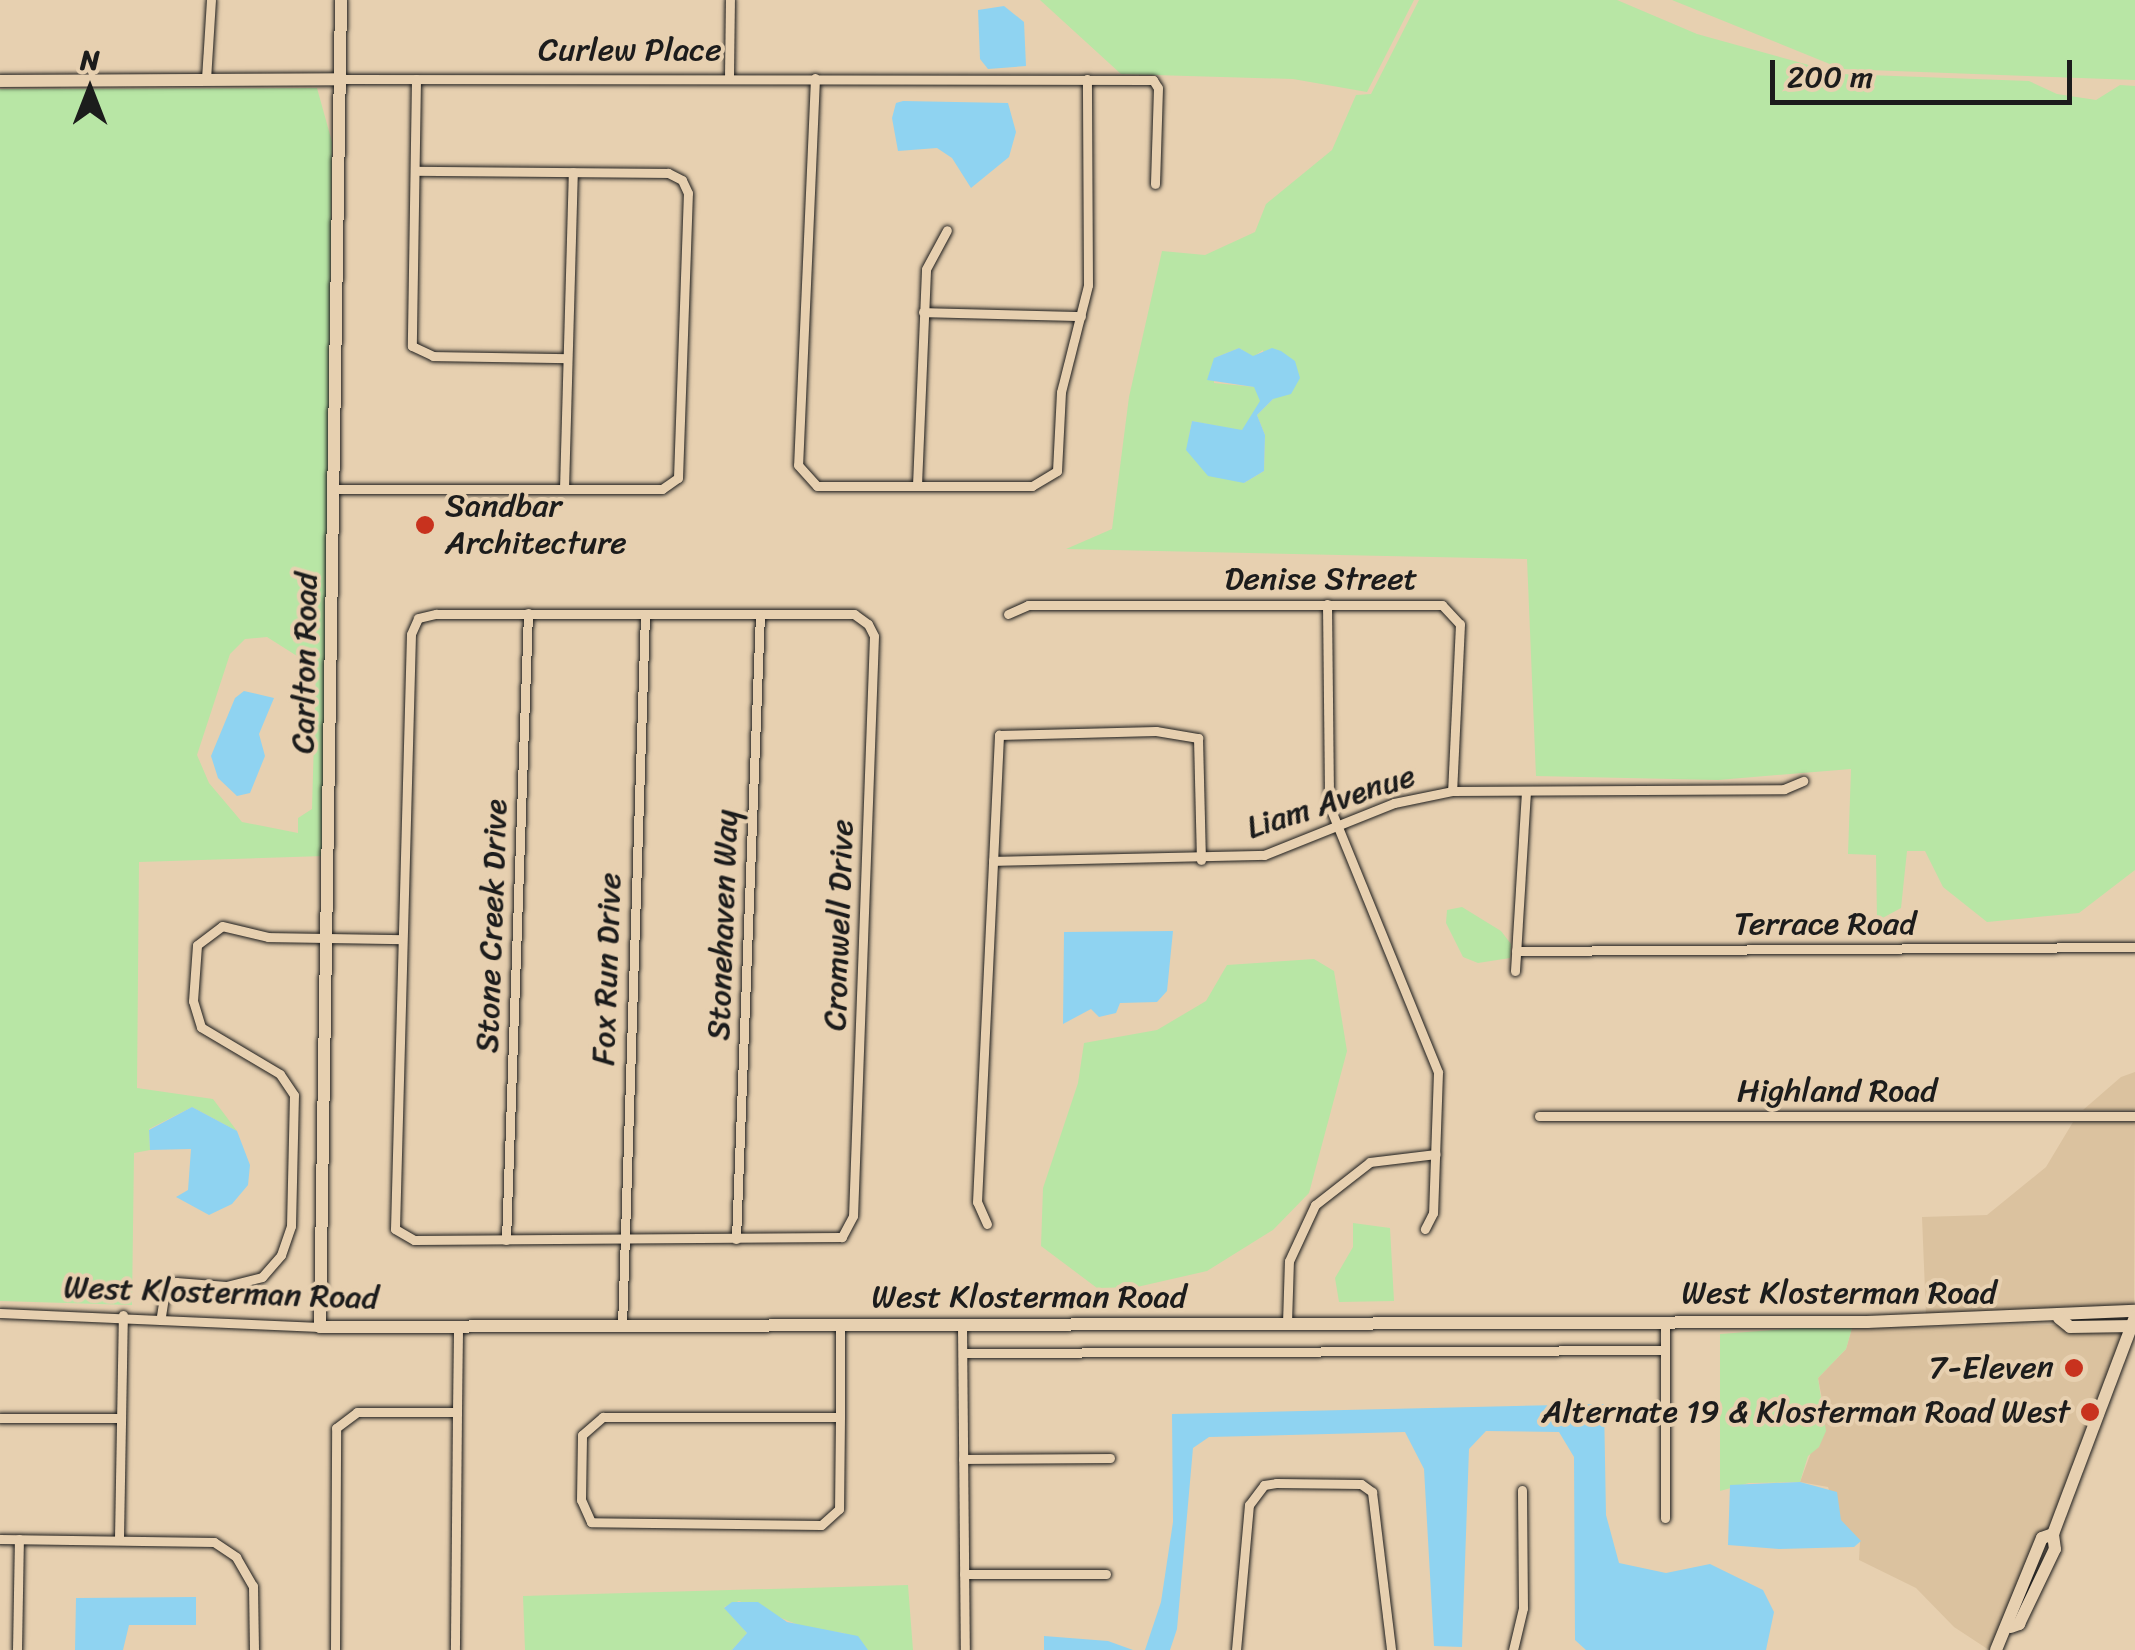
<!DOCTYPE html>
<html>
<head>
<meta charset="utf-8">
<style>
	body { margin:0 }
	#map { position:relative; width:2135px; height:1650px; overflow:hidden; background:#e7d0b0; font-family:Sriracha,sans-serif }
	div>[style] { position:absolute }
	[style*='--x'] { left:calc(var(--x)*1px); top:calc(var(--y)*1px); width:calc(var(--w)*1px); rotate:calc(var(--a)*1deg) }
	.built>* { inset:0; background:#dbc29f }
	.green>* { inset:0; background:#b8e6a5 }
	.water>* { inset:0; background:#8fd3f1 }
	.roads { filter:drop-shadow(0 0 2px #1c1c1c) drop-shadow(0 0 2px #1c1c1c) }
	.street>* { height:9px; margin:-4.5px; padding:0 4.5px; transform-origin:4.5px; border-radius:4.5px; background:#e7d0b0 }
	.secondary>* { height:12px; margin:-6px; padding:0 6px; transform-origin:6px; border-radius:6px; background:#e7d0b0 }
	.dots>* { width:28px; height:28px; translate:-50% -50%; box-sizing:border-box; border:5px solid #e7d0b0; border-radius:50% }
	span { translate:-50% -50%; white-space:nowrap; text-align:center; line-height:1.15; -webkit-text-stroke:8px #e7d0b0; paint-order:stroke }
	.street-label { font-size:32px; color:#1c1c1c }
	.poi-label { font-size:32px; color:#1c1c1c }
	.left { translate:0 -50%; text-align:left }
	.right { translate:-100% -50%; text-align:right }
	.north { position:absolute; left:40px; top:40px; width:100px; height:100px; -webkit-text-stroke:8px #e7d0b0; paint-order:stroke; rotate:0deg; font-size:28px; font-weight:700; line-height:40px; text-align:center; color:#1c1c1c }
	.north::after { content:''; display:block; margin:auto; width:35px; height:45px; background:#1c1c1c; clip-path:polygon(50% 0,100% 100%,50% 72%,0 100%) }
	.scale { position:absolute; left:1770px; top:60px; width:302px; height:45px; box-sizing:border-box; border:5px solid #1c1c1c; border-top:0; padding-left:12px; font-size:30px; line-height:35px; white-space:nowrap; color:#1c1c1c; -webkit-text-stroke:8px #e7d0b0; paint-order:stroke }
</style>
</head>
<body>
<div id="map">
	<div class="built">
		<i style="clip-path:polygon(2135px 1072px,2135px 1110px,2083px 1110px,2121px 1077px)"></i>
		<i style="clip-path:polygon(2073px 1122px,2135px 1122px,2134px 1305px,1926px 1315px,1922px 1217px,1987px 1215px,2046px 1167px)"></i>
		<i style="clip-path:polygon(2056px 1325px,2124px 1332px,2043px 1545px,1989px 1650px,1954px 1627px,1916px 1588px,1859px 1560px,1860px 1541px,1840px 1520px,1828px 1487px,1800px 1482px,1825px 1415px,1818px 1378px,1846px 1349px,1852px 1328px)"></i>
	</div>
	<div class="green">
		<i style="clip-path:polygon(1040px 0,1414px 0,1367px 92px,1293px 79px,1121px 74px)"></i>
		<i style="clip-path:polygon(evenodd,1419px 0,1617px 0,1697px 34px,1841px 74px,2029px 81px,2057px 94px,2096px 100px,2120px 85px,2135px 86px,2135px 870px,2079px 913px,1987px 922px,1943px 887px,1925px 851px,1907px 851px,1901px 908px,1877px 921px,1876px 855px,1848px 854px,1851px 769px,1718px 780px,1536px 776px,1527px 559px,1066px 549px,1112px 529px,1129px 397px,1162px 251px,1205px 255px,1255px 232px,1266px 204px,1332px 150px,1356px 95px,1371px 94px,1419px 0,1239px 348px,1253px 357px,1263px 350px,1273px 399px,1257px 415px,1265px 435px,1264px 471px,1244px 483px,1189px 436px,1192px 421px,1243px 431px,1261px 400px,1255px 387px,1214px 383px,1214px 358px,1239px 348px)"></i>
		<i style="clip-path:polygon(1672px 0,2135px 0,2135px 80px,1842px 69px)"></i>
		<i style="clip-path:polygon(evenodd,317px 88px,332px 142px,324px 856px,139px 862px,137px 1088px,213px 1099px,237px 1131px,192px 1107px,149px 1129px,150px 1150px,134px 1153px,132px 1305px,0 1301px,0 89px,317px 88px,267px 637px,316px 668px,312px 809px,298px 818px,298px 833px,242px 822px,209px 783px,197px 755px,230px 654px,245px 639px,267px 637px)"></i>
		<i style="clip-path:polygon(1462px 907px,1501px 931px,1511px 944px,1510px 958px,1478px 963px,1463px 957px,1446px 923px,1447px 910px)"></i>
		<i style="clip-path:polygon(1314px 959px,1334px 971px,1347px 1051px,1309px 1193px,1273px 1230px,1207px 1271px,1137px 1287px,1097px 1288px,1041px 1246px,1043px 1188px,1078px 1083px,1084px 1043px,1157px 1030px,1206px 1001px,1227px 965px)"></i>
		<i style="clip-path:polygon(1353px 1223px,1390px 1228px,1394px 1301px,1339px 1302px,1335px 1278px,1353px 1247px)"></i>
		<i style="clip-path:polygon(1798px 1328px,1852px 1328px,1846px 1349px,1818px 1378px,1826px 1431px,1819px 1447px,1808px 1456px,1800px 1482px,1749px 1483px,1720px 1491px,1720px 1334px)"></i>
		<i style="clip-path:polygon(908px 1585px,913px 1650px,868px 1650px,844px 1633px,806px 1628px,739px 1601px,724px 1607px,747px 1633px,732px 1650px,525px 1650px,523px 1596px)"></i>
	</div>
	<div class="water">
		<i style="clip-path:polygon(1004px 6px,1024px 22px,1026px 66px,988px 69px,980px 59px,978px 10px)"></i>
		<i style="clip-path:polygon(903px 101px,1008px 103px,1016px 132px,1009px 157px,971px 188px,952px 158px,937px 148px,898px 151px,892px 118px,896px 103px)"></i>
		<i style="clip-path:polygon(1239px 348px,1253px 356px,1272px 348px,1281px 351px,1295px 361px,1300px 378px,1291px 394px,1273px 399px,1257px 415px,1265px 435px,1264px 471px,1244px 483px,1208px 476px,1186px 450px,1192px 421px,1242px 430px,1260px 401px,1254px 387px,1207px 380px,1214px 358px)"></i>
		<i style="clip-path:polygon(244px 691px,274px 698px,259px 734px,265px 756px,250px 793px,237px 796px,218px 778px,211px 756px,235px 698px)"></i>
		<i style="clip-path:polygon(1173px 931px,1167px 991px,1157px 1002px,1120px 1003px,1116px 1013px,1099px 1017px,1091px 1009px,1063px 1024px,1064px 932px)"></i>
		<i style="clip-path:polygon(192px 1107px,237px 1131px,250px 1165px,248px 1185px,232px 1204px,209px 1215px,176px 1197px,188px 1190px,191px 1149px,150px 1150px,149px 1130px)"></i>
		<i style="clip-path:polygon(1604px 1404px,1606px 1515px,1619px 1563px,1666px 1573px,1710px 1564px,1763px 1590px,1774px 1612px,1766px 1650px,1586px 1650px,1575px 1640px,1574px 1457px,1559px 1432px,1486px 1431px,1469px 1449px,1462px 1647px,1434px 1646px,1424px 1469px,1405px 1432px,1209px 1437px,1193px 1448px,1177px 1629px,1170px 1650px,1145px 1650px,1161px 1602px,1173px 1522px,1172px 1414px)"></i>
		<i style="clip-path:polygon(1800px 1482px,1837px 1492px,1841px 1520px,1861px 1541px,1854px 1547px,1779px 1549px,1728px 1545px,1730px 1485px)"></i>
		<i style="clip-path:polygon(196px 1597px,196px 1625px,129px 1625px,123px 1650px,75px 1650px,76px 1598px)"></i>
		<i style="clip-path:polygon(732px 1602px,758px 1602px,787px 1622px,858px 1636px,868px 1650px,732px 1650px,747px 1633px,724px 1608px)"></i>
		<i style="clip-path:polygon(1044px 1636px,1108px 1641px,1133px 1650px,1044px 1650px)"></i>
	</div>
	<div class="roads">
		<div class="street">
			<i style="--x:729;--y:77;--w:77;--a:-89.3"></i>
			<i style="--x:815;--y:78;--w:387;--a:92.5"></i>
			<i style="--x:798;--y:465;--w:28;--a:48"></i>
			<i style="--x:817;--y:486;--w:215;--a:0"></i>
			<i style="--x:1032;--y:486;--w:29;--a:-31"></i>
			<i style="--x:1057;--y:471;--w:79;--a:-87.1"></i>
			<i style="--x:1061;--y:392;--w:110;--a:-75.8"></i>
			<i style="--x:1088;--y:285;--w:206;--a:-90.3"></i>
			<i style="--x:206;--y:79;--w:79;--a:-86.4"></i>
			<i style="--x:342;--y:79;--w:811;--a:0.07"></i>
			<i style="--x:1153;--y:80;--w:9;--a:58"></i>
			<i style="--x:1158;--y:88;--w:96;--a:91.8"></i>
			<i style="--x:416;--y:79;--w:267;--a:90.9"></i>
			<i style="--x:412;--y:346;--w:23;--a:25"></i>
			<i style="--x:433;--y:356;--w:133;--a:0.9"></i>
			<i style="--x:923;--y:312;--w:158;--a:1.5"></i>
			<i style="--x:917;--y:485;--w:216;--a:-87.6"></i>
			<i style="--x:926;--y:269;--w:44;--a:-61.7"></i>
			<i style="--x:335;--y:489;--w:327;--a:0"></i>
			<i style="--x:662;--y:489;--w:19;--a:-35"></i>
			<i style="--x:678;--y:478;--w:285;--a:-88"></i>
			<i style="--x:688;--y:193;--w:14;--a:-115"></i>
			<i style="--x:682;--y:180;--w:16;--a:-153"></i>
			<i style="--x:668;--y:173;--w:253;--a:-179.5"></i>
			<i style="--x:564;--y:489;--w:317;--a:-88.4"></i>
			<i style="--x:1327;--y:604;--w:201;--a:89.4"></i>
			<i style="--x:1329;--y:805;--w:288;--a:67.8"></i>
			<i style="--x:1438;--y:1072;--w:141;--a:92"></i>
			<i style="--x:1433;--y:1213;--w:18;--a:117"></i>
			<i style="--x:436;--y:614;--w:418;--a:0"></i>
			<i style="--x:854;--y:614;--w:17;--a:36"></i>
			<i style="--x:868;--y:624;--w:13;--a:63"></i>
			<i style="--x:874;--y:636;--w:580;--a:92.07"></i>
			<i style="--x:853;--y:1216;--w:24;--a:118"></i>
			<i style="--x:842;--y:1237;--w:428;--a:179.6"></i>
			<i style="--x:414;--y:1240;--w:22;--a:-150"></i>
			<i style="--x:395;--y:1229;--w:595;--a:-88.46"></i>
			<i style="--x:411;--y:634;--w:17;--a:-66"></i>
			<i style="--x:418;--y:618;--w:18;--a:-13"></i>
			<i style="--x:1008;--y:614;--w:22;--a:-24"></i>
			<i style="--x:1028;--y:605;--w:414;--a:0"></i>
			<i style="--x:1442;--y:605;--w:26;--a:47"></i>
			<i style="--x:1460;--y:624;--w:167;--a:92.7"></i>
			<i style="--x:993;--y:861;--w:271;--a:-1.3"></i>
			<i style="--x:1264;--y:855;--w:140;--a:-21.8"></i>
			<i style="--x:1394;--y:803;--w:59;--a:-11.7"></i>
			<i style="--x:1452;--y:791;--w:332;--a:-0.3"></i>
			<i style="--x:1784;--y:789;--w:21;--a:-23"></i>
			<i style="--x:1516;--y:951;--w:619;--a:-0.37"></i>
			<i style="--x:1515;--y:971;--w:180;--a:-86.5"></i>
			<i style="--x:1539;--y:1116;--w:596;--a:0"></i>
			<i style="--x:987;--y:1224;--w:24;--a:-114"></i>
			<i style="--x:977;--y:1202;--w:468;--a:-87.3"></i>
			<i style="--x:999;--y:735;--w:157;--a:-1.5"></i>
			<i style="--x:1156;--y:731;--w:43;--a:9.5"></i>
			<i style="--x:1198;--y:738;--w:122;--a:88.6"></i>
			<i style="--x:736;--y:1239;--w:625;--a:-87.8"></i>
			<i style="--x:506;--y:1240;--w:627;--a:-87.99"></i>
			<i style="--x:0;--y:1313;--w:320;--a:2.5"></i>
			<i style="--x:161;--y:1316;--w:24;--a:-81"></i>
			<i style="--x:165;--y:1292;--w:15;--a:-42"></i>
			<i style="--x:176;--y:1282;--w:50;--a:4.6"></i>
			<i style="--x:226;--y:1286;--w:37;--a:-14"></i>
			<i style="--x:262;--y:1277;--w:29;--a:-49"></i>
			<i style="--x:281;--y:1255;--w:31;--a:-71"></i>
			<i style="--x:291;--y:1226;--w:131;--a:-88.7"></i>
			<i style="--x:294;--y:1095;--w:25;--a:-124"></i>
			<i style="--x:280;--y:1074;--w:92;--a:-149.3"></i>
			<i style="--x:201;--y:1027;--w:27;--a:-107"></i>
			<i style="--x:193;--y:1001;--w:56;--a:-85.9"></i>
			<i style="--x:197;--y:945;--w:31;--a:-37"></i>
			<i style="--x:222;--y:926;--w:47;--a:13.4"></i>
			<i style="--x:268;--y:937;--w:133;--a:0.9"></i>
			<i style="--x:1287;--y:1323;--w:62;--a:-88.2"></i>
			<i style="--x:1289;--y:1261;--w:62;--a:-65.1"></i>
			<i style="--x:1315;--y:1205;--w:70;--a:-38"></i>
			<i style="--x:1370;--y:1162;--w:66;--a:-6.9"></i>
			<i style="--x:962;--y:1325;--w:325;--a:89.5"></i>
			<i style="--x:840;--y:1326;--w:91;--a:90"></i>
			<i style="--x:622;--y:1327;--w:713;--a:-88.15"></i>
			<i style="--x:963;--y:1353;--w:702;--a:-0.24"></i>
			<i style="--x:457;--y:1412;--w:84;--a:-89.3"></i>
			<i style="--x:603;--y:1417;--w:237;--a:0"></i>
			<i style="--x:840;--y:1417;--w:92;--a:90.6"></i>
			<i style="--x:839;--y:1509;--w:24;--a:138"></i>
			<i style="--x:821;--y:1525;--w:230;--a:-179.3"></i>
			<i style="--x:591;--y:1522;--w:24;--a:-114"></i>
			<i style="--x:581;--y:1500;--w:65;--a:-89.1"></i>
			<i style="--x:582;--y:1435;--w:28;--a:-41"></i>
			<i style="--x:0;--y:1418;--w:120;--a:0"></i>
			<i style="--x:963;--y:1459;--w:147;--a:-0.4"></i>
			<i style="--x:1665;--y:1518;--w:196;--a:-90"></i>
			<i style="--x:119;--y:1538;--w:223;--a:-89"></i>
			<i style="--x:0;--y:1539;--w:214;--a:0.8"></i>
			<i style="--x:214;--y:1542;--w:27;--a:34"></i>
			<i style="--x:236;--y:1557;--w:34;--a:60"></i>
			<i style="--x:253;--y:1586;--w:64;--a:89.1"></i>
			<i style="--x:964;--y:1574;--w:142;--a:0"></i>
			<i style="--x:17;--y:1650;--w:111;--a:-89"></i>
			<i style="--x:335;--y:1650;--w:222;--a:-89.7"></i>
			<i style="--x:336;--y:1428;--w:26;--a:-37"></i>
			<i style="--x:357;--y:1412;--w:100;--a:0"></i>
			<i style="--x:457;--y:1412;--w:238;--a:90.5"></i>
			<i style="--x:1236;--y:1650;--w:146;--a:-84.9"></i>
			<i style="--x:1249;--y:1505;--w:25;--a:-53"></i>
			<i style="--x:1264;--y:1485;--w:12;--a:-9"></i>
			<i style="--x:1276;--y:1483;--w:85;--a:0.7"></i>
			<i style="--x:1361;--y:1484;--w:14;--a:36"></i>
			<i style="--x:1372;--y:1492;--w:159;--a:83.1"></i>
			<i style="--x:1513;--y:1650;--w:43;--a:-76.6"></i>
			<i style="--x:1523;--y:1608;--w:118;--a:-90.5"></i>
		</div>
		<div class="secondary">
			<i style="--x:341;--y:0;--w:1327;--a:90.91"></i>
			<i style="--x:320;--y:1327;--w:1547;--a:-0.19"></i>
			<i style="--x:1867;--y:1322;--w:268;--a:-2.4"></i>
			<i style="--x:0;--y:81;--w:342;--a:-0.3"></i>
			<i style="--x:2059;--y:1318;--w:14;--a:39"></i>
			<i style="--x:2070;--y:1327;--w:65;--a:-0.9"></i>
			<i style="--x:2011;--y:1627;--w:9;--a:-21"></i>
			<i style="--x:2019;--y:1624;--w:83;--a:-64.4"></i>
			<i style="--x:2055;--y:1549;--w:15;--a:-98"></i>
			<i style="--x:2053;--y:1534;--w:232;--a:-69.3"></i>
			<i style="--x:1996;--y:1650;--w:121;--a:-67.7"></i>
			<i style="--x:2042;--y:1538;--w:12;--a:-20"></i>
		</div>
	</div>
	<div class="dots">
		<i style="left:425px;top:525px;background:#c8321e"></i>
		<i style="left:2074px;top:1368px;background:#c8321e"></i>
		<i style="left:2090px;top:1412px;background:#c8321e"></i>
	</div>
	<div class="street-label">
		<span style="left:630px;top:50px">Curlew Place</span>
		<span style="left:1321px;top:579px">Denise Street</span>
		<span style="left:305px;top:663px;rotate:-89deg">Carlton Road</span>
		<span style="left:1331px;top:802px;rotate:-18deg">Liam Avenue</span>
		<span style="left:1825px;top:924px">Terrace Road</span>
		<span style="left:723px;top:925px;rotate:-88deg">Stonehaven Way</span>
		<span style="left:839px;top:925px;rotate:-88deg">Cromwell Drive</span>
		<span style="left:492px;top:926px;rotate:-88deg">Stone Creek Drive</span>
		<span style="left:607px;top:969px;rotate:-88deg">Fox Run Drive</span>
		<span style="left:1837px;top:1091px">Highland Road</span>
		<span style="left:221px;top:1293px;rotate:2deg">West Klosterman Road</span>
		<span style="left:1839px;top:1293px">West Klosterman Road</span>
		<span style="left:1029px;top:1297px">West Klosterman Road</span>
	</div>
	<div class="poi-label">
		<span class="left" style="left:445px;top:525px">Sandbar<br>Architecture</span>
		<span class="right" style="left:2054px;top:1368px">7-Eleven</span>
		<span class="right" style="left:2070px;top:1412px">Alternate 19 &amp; Klosterman Road West</span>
	</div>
	<div class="north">N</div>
	<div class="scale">200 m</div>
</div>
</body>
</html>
